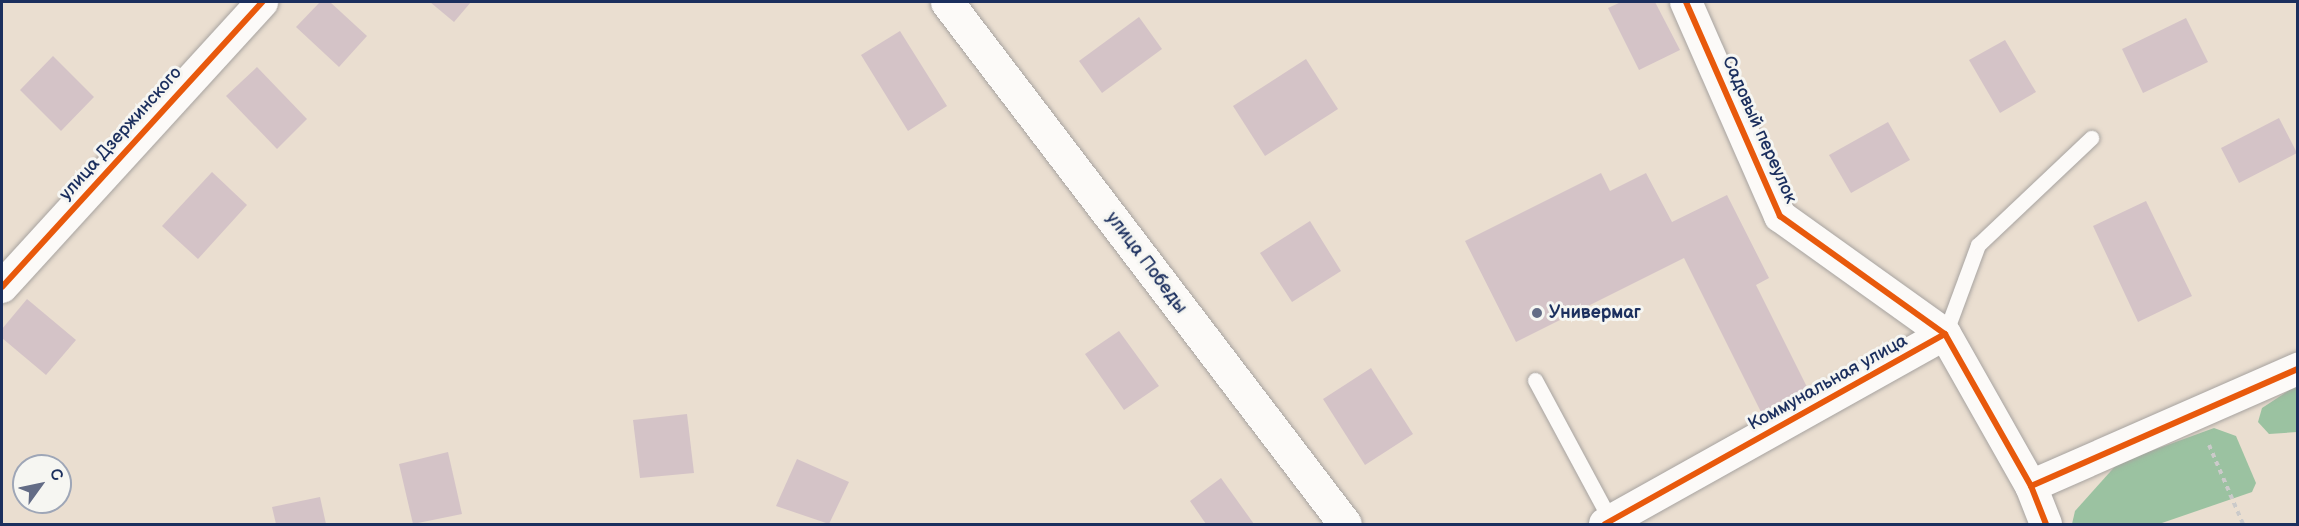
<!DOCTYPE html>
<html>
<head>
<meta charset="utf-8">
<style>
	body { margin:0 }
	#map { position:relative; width:2299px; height:526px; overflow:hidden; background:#eaded0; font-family:"Balsamiq Sans",sans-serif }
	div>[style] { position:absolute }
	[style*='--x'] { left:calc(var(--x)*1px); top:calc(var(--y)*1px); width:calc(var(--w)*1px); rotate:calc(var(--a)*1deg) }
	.forest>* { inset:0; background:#9bc2a1 }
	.building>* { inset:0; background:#d4c3c7 }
	.path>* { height:4px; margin-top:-2px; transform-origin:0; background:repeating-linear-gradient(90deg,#cbcaca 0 4.5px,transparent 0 9px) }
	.roads { filter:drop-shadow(0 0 2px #a7a3a0) drop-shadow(0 0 2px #a7a3a0) }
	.lane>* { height:15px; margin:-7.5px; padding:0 7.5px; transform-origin:7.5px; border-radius:7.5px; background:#fcfaf8 }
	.street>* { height:32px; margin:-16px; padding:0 16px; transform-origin:16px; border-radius:16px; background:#fcfaf8 }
	.secondary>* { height:33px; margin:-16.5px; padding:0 16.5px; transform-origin:16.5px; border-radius:16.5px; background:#fcfaf8 }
	.cycleway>* { height:6px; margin:-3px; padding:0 3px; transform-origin:3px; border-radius:3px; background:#e8590c }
	.dots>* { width:16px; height:16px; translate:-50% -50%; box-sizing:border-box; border:3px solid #f6f6f2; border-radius:50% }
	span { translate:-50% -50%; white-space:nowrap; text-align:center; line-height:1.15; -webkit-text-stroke:6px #f6f6f2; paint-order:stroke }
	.street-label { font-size:18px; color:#1b2f5e }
	.poi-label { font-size:18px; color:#1b2f5e; font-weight:700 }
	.left { translate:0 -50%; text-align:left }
	.frame { position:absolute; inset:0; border:3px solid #1b2f5e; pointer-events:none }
	.north { position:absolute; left:12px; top:454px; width:60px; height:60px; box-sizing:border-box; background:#f6f6f2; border:2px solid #9ea6b7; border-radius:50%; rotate:57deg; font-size:16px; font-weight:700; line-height:24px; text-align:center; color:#1b2f5e }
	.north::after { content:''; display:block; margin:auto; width:21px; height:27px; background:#636c86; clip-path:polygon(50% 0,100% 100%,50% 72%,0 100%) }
</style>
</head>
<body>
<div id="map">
	<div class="forest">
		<i style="clip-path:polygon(2297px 385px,2297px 432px,2269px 434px,2258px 422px,2262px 408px)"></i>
		<i style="clip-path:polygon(2214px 428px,2236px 436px,2256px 483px,2252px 492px,2159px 524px,2072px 524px,2075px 511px,2118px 463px)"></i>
	</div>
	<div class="building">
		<i style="clip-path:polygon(320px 2px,330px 2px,367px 36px,339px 67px,296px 27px)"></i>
		<i style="clip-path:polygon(430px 2px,471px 2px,454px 22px)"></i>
		<i style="clip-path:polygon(1621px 2px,1655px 2px,1680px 50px,1639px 70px,1608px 8px)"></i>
		<i style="clip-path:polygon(1139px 17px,1162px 49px,1102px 93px,1079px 61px)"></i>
		<i style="clip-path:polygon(2186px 18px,2208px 62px,2143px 93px,2122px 49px)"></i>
		<i style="clip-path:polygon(900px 31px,947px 106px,908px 131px,861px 55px)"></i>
		<i style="clip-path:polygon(2005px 40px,2036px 92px,2000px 113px,1969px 60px)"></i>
		<i style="clip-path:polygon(53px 56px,94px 97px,61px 131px,20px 90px)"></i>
		<i style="clip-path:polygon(1306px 59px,1338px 109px,1265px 156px,1233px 106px)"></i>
		<i style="clip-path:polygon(257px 67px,307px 119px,277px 149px,226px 96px)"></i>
		<i style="clip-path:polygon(2279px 118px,2297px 153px,2239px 183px,2221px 148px)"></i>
		<i style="clip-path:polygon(1888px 122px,1910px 160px,1851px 193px,1829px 155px)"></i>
		<i style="clip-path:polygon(212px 172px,247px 205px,198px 259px,162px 226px)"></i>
		<i style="clip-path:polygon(1601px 173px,1610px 191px,1646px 173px,1672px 222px,1727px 195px,1769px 278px,1756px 285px,1811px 395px,1764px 418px,1684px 258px,1516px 342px,1465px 241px)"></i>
		<i style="clip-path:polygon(2146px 201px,2192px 296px,2138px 322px,2093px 226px)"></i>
		<i style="clip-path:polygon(1310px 221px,1341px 271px,1292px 302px,1260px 253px)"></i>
		<i style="clip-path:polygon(27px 299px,76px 340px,46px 375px,2px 338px,2px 329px)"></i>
		<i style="clip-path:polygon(1119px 331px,1159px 386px,1124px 410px,1085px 354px)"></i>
		<i style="clip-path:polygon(1371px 368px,1413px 434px,1365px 465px,1323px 399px)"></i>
		<i style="clip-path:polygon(687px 414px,694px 473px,640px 478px,633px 420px)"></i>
		<i style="clip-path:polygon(448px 452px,462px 514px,413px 524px,399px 464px)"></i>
		<i style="clip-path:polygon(797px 459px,849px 482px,829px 524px,776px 506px)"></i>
		<i style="clip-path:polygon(1221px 478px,1254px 524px,1206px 524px,1190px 501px)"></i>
		<i style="clip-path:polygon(320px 497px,326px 524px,276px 524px,272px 507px)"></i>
	</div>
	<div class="path">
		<i style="--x:2209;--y:445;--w:86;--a:66.7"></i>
	</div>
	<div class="roads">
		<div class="lane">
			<i style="--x:1945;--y:334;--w:95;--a:-69.7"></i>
			<i style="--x:1978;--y:245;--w:156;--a:-43.4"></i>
			<i style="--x:1535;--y:380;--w:160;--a:61.7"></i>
		</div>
		<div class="street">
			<i style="--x:1686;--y:2;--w:234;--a:66.3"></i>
			<i style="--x:1780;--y:216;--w:203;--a:35.6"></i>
			<i style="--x:1945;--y:334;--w:175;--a:60.5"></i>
			<i style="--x:2031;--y:486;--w:41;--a:68.5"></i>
			<i style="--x:2;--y:287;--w:386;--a:-47.6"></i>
			<i style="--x:2031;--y:486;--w:292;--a:-23.7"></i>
			<i style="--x:1605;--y:524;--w:389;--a:-29.2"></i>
		</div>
		<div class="secondary">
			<i style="--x:947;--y:2;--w:656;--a:52.68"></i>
		</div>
	</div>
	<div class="cycleway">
		<i style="--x:1686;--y:2;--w:234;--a:66.3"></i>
		<i style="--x:1780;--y:216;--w:203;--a:35.6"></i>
		<i style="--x:1945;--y:334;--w:175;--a:60.5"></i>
		<i style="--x:2031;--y:486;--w:41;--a:68.5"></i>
		<i style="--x:2;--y:287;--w:386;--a:-47.6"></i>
		<i style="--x:2031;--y:486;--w:292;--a:-23.7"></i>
		<i style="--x:1605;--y:524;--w:389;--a:-29.2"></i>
	</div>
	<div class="dots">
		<i style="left:1537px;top:313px;background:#636c86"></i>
	</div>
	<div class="street-label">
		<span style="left:1759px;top:130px;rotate:66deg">Садовый переулок</span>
		<span style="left:121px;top:134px;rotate:-48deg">улица Дзержинского</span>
		<span style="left:1146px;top:263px;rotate:53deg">улица Победы</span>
		<span style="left:1828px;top:383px;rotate:-29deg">Коммунальная улица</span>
	</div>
	<div class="poi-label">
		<span class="left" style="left:1549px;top:313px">Универмаг</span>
	</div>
	<div class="frame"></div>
	<div class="north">С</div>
</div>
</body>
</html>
